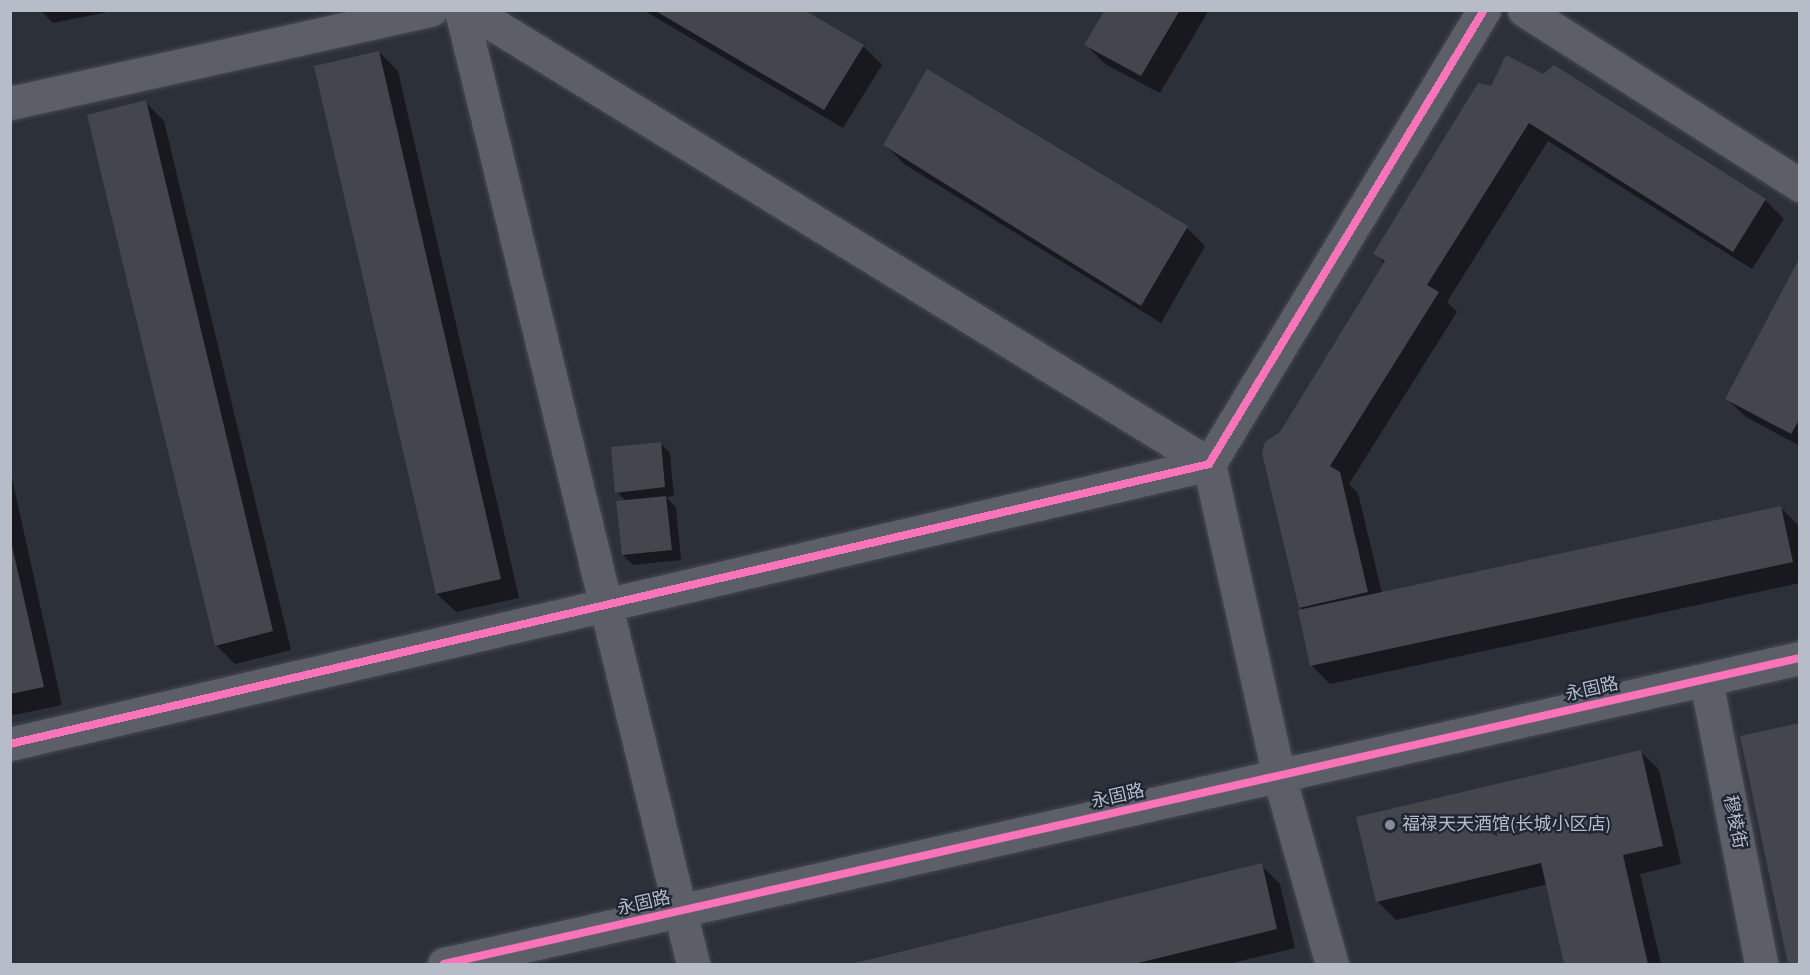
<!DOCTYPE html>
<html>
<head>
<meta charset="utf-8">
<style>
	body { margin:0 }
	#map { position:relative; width:1810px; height:975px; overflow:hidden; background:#2c3039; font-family:"Source Sans 3","Noto Sans SC",sans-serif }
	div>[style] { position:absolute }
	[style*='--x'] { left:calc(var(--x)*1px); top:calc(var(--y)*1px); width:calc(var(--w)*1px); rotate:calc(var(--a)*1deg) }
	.shadow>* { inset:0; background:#0007 }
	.building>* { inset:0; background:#43464d }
	.roads { filter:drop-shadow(0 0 2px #484b52) drop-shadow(0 0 2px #484b52) }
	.minor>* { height:33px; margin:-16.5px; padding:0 16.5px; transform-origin:16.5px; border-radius:16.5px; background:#5c5f67 }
	.tertiary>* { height:33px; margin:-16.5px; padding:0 16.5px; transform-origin:16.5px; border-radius:16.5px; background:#5c5f67 }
	.cycleway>* { height:8px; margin:-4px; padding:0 4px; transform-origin:4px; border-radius:4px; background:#fb73b8 }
	.dots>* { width:16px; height:16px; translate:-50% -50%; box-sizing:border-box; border:3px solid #202533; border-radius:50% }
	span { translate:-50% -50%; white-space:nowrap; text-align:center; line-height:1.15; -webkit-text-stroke:4.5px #202533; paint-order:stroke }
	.street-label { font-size:18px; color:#b7bcc9 }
	.poi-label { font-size:18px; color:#b7bcc9 }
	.left { translate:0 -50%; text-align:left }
	.frame { position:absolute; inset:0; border:12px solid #b7bcc9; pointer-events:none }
</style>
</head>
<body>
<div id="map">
	<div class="shadow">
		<i style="clip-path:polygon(40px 10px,113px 10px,113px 11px,53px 23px)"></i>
		<i style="clip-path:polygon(643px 10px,801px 10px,863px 46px,882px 65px,843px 128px)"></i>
		<i style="clip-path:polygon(1106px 10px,1209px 10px,1160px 93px,1105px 64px,1086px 45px)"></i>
		<i style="clip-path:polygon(379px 52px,398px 71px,519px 598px,456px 612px,437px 594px)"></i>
		<i style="clip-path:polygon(1478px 85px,1765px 200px,1784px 219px,1752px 269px,1548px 141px,1447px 302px,1457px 312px,1349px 484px,1358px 493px,1382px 593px,1780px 507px,1799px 526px,1800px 583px,1330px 684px,1311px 665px,1303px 610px,1300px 607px,1281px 434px,1385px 264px,1375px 253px)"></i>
		<i style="clip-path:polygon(145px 102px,164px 121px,291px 650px,235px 664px,216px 645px)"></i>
		<i style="clip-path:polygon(885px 145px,1187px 228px,1205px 246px,1161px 323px,904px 164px)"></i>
		<i style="clip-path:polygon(1800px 260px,1800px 446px,1746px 417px,1727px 399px)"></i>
		<i style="clip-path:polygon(660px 443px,670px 453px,674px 496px,666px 497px,676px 507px,681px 560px,633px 565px,623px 555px,626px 501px,617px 492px)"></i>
		<i style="clip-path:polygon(10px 469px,62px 705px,10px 716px)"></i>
		<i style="clip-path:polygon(1641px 752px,1659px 770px,1681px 864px,1640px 874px,1661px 964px,1566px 964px,1548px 884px,1396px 920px,1377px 901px)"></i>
		<i style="clip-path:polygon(1261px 865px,1280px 884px,1295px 948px,1228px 964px,854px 964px)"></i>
	</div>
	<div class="building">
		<i style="clip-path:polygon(654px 10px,804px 10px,864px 45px,824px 110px)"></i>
		<i style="clip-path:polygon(1105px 10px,1180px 10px,1141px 76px,1084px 45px)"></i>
		<i style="clip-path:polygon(379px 51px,501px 579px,436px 594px,314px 66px)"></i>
		<i style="clip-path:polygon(1506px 55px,1543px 74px,1554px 65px,1766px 199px,1733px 252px,1529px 123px,1427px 285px,1439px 292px,1330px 466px,1340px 472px,1368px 592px,1299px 608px,1262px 453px,1265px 442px,1280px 432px,1385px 261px,1373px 254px,1478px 83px,1491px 86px)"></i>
		<i style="clip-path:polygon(927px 69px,1188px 226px,1141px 306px,883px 145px)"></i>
		<i style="clip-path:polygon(146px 100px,273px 631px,215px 646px,87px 115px)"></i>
		<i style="clip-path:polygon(1800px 257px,1800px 418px,1791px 434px,1725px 399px)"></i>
		<i style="clip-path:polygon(661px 442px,665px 487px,615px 493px,611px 447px)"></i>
		<i style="clip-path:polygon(666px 496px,672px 550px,622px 555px,616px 501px)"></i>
		<i style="clip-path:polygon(1781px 506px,1793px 562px,1310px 666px,1298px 610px)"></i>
		<i style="clip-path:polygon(10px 537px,44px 687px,10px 694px)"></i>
		<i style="clip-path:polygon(1800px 723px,1800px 964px,1788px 964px,1740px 736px)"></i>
		<i style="clip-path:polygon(1641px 750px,1663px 846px,1623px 855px,1648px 964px,1564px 964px,1541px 863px,1376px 902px,1356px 817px)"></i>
		<i style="clip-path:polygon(1262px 863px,1277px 929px,1134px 964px,851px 964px)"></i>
	</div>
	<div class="roads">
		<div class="minor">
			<i style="--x:461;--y:10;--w:982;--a:76.33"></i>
			<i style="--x:470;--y:10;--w:867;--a:31.56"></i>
			<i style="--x:1209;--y:464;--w:320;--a:77.4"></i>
			<i style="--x:1279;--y:776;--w:195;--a:74.3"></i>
			<i style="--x:1524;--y:10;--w:327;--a:32.4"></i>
			<i style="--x:10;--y:103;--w:431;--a:-12.5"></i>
			<i style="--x:1706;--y:680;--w:289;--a:79"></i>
			<i style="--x:10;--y:744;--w:1231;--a:-13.14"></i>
			<i style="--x:1209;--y:464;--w:531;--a:-58.8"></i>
		</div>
		<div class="tertiary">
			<i style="--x:444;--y:964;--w:1390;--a:-12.72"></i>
		</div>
	</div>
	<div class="cycleway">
		<i style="--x:10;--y:744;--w:1231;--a:-13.14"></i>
		<i style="--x:1209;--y:464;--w:531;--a:-58.8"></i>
		<i style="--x:444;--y:964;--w:1390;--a:-12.72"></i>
	</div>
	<div class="dots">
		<i style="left:1390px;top:825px;background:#868b97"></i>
	</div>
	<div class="street-label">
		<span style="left:1592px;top:690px;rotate:-13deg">永固路</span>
		<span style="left:1118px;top:797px;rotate:-13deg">永固路</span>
		<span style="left:1734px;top:822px;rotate:79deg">穆棱街</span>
		<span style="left:644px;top:904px;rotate:-13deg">永固路</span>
	</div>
	<div class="poi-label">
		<span class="left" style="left:1402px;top:825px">福禄天天酒馆(长城小区店)</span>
	</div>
	<div class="frame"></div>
</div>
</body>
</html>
